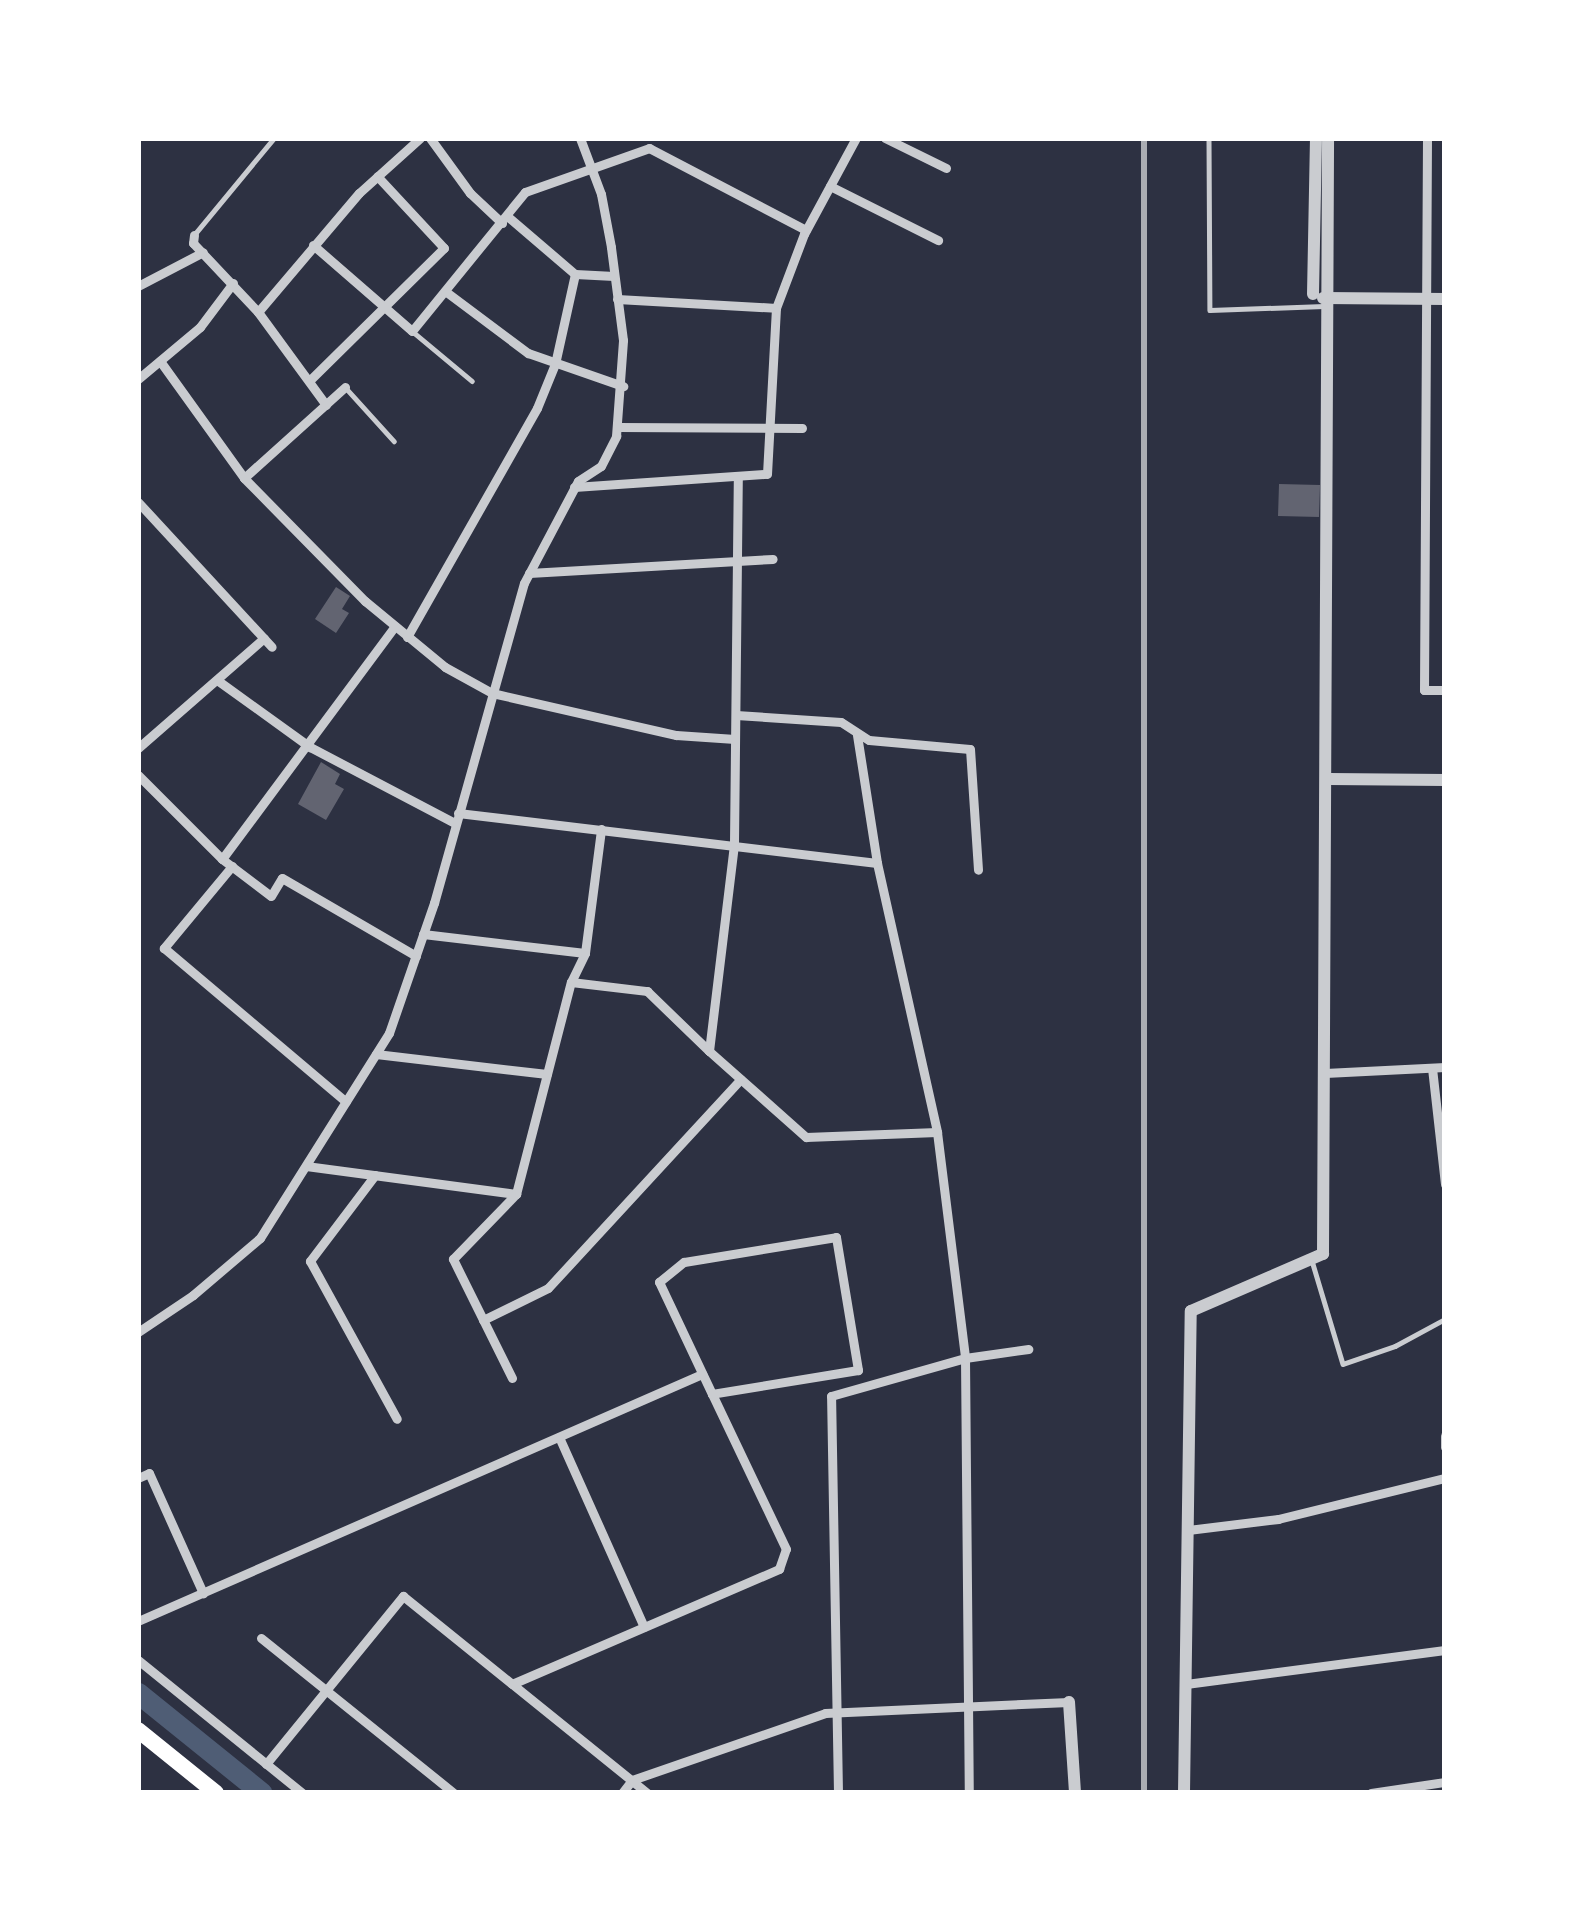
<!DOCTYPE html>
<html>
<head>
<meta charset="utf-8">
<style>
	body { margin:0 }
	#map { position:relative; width:1583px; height:1931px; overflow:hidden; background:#2d3142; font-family:"PT Sans",sans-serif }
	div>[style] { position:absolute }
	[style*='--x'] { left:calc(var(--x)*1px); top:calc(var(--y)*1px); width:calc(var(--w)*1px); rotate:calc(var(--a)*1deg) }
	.canal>* { height:21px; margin:-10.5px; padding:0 10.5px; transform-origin:10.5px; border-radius:10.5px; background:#4f5d75 }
	.building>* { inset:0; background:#626471 }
	.service>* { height:4.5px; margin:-2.25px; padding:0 2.25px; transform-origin:2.25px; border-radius:2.25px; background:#caccd0 }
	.minor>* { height:9px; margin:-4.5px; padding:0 4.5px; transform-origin:4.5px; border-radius:4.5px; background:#caccd0 }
	.tertiary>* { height:12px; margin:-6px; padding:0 6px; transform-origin:6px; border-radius:6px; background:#caccd0 }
	.trunk>* { height:16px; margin:-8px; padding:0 8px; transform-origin:8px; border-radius:8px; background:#fff }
	.rail>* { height:6px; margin:-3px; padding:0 3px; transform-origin:3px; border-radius:3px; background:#abadb3 }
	span { translate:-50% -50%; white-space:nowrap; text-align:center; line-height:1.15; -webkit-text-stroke:9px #fff; paint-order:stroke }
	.frame { position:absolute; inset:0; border:141px solid #fff; pointer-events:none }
</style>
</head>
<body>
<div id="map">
	<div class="canal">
		<i style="--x:138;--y:1693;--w:159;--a:38.9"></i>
	</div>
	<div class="building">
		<i style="clip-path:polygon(1279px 484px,1320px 485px,1319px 517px,1278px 516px)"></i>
		<i style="clip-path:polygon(336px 587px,350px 596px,342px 609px,349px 613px,336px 633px,315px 619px)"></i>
		<i style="clip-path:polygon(321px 762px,340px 774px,335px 784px,344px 789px,326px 820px,298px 804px)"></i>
	</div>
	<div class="service">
		<i style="--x:1209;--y:138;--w:172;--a:89.7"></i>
		<i style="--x:1210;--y:310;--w:114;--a:-2"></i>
		<i style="--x:194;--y:235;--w:126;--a:-50.5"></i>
		<i style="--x:412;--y:331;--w:78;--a:39.8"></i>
		<i style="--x:345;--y:387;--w:73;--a:47.8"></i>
		<i style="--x:1313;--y:1264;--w:104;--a:73.3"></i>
		<i style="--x:1343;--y:1364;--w:55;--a:-19.1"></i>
		<i style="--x:1395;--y:1346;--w:57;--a:-28.4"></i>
	</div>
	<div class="minor">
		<i style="--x:430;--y:138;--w:68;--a:54"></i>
		<i style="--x:470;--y:193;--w:44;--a:43.2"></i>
		<i style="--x:885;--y:138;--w:68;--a:26.2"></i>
		<i style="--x:1427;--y:138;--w:552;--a:90.31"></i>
		<i style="--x:1424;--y:690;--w:21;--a:0"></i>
		<i style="--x:830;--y:186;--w:121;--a:26.6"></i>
		<i style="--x:507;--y:216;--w:89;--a:40.5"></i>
		<i style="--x:575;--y:274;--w:39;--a:3"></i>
		<i style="--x:194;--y:235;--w:8;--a:97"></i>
		<i style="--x:193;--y:243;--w:95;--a:46.7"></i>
		<i style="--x:258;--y:312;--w:115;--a:53.8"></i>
		<i style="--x:313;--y:245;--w:131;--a:41"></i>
		<i style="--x:412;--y:331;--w:179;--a:-50.9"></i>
		<i style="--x:525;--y:192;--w:132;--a:-19.5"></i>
		<i style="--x:649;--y:148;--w:177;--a:27.6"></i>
		<i style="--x:138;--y:286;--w:73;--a:-27.6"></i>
		<i style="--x:445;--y:291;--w:104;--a:36.8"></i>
		<i style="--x:528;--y:353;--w:101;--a:19.2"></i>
		<i style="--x:617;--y:299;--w:159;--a:3.2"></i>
		<i style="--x:258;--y:312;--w:156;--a:-49.7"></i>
		<i style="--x:359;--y:193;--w:82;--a:-42"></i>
		<i style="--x:160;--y:361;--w:144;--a:54.3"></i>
		<i style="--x:244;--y:478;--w:173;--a:45.5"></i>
		<i style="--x:365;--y:601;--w:104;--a:39.5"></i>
		<i style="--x:445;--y:667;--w:54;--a:29"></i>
		<i style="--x:492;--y:693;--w:189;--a:12.9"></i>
		<i style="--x:676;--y:735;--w:59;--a:3.9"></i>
		<i style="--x:138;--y:379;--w:81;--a:-40"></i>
		<i style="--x:200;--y:327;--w:55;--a:-53.1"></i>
		<i style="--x:310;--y:380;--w:188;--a:-44.6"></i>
		<i style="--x:444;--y:248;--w:98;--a:-132.9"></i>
		<i style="--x:618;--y:427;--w:184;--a:0.3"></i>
		<i style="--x:244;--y:478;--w:136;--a:-42"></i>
		<i style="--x:574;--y:487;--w:193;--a:-3.9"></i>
		<i style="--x:767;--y:474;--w:166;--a:-86.9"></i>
		<i style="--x:776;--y:308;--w:79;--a:-69.3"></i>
		<i style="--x:804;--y:234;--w:109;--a:-61.6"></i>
		<i style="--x:138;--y:502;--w:197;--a:47.3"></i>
		<i style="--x:529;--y:573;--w:244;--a:-3.3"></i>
		<i style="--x:407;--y:637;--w:263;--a:-60.4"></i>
		<i style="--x:537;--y:408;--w:48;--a:-67.8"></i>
		<i style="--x:555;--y:364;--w:92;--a:-77.5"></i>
		<i style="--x:217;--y:680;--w:115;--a:35.8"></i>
		<i style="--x:310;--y:747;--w:164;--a:27.7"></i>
		<i style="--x:736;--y:715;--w:105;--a:3.8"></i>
		<i style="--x:841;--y:722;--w:33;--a:33"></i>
		<i style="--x:869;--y:740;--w:101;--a:5.1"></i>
		<i style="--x:970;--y:749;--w:121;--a:86.2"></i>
		<i style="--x:857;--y:735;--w:130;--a:81.1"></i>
		<i style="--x:877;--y:863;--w:276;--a:77.4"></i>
		<i style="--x:937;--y:1132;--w:228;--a:82.9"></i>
		<i style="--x:965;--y:1358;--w:435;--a:89.5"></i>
		<i style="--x:138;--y:748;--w:167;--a:-41.1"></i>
		<i style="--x:138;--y:775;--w:119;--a:45"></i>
		<i style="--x:222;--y:859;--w:61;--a:37.1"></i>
		<i style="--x:271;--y:896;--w:21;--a:-59"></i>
		<i style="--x:282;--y:878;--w:155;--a:30.2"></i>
		<i style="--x:458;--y:813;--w:422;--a:6.8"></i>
		<i style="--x:222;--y:859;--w:290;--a:-53.4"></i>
		<i style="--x:232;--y:866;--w:107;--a:129.7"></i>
		<i style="--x:164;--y:948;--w:238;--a:40.2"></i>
		<i style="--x:423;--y:934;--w:163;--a:6.7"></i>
		<i style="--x:571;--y:982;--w:77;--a:6.8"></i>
		<i style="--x:647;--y:991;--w:86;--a:44.1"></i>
		<i style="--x:709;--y:1051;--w:209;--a:-83.1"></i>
		<i style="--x:734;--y:843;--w:367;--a:-89.4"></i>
		<i style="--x:709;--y:1051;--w:130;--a:41.6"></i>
		<i style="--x:806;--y:1137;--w:131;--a:-2.2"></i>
		<i style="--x:376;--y:1054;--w:172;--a:6.7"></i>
		<i style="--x:1432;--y:1068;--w:117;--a:83.6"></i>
		<i style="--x:1325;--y:1073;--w:120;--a:-2.9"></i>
		<i style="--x:306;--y:1166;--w:212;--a:7.6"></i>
		<i style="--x:516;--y:1194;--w:219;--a:-75.5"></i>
		<i style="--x:571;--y:982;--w:32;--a:-64"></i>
		<i style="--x:585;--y:953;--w:125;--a:-82.6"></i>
		<i style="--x:375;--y:1175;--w:108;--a:127.1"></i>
		<i style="--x:310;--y:1261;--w:180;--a:61.2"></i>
		<i style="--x:483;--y:1320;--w:72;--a:-26.2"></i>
		<i style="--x:548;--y:1288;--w:284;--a:-47.3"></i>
		<i style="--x:138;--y:1332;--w:66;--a:-33.9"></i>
		<i style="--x:193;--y:1295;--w:88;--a:-40.4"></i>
		<i style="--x:260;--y:1238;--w:242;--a:-57.8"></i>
		<i style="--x:389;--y:1033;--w:138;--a:-70.9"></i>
		<i style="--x:434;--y:903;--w:332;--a:-74.3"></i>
		<i style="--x:524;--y:583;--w:115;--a:-62.1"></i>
		<i style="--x:578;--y:481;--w:27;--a:-33"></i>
		<i style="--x:601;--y:466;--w:34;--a:-63"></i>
		<i style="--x:616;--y:436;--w:96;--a:-85.8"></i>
		<i style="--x:623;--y:340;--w:94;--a:-97.4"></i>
		<i style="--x:611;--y:247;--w:54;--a:-100.7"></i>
		<i style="--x:601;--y:194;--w:60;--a:-110.6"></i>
		<i style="--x:512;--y:1378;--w:133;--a:-116.4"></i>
		<i style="--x:453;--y:1259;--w:91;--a:-45.9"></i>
		<i style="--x:1445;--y:1436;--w:11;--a:90"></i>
		<i style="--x:559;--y:1437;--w:208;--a:65.9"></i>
		<i style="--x:138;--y:1478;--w:12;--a:-24"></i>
		<i style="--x:149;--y:1473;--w:132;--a:65.8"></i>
		<i style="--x:1188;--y:1530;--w:91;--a:-7"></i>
		<i style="--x:1278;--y:1519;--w:172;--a:-13.8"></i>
		<i style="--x:138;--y:1621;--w:616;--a:-23.65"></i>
		<i style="--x:261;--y:1638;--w:248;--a:38.8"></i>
		<i style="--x:138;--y:1660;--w:211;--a:39"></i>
		<i style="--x:512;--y:1684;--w:291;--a:-23.3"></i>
		<i style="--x:779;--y:1569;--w:21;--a:-71"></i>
		<i style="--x:786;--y:1549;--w:172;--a:-115.5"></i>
		<i style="--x:712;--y:1394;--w:124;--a:-115.3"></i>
		<i style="--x:659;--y:1282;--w:32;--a:-39"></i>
		<i style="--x:684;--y:1262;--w:154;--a:-9.3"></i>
		<i style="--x:836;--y:1237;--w:135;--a:80.6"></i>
		<i style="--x:858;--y:1370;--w:148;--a:170.7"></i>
		<i style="--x:1186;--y:1684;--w:261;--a:-7.5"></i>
		<i style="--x:266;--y:1764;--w:217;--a:-50.8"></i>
		<i style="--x:403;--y:1596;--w:314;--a:38.9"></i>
		<i style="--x:622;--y:1793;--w:16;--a:-52"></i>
		<i style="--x:632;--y:1780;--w:204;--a:-19.1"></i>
		<i style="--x:825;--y:1713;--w:244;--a:-2.6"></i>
		<i style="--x:838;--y:1793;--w:397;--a:-91"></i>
		<i style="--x:831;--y:1396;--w:139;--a:-15.8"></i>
		<i style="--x:965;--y:1358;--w:64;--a:-8.1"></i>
		<i style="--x:1371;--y:1793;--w:75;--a:-8.5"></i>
	</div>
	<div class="tertiary">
		<i style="--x:1313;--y:294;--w:156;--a:-88.9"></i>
		<i style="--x:1323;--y:298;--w:122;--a:0.5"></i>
		<i style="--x:1329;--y:779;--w:116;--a:0.5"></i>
		<i style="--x:1069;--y:1702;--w:91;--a:86.2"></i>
		<i style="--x:1184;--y:1793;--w:482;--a:-89.2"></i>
		<i style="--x:1191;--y:1311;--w:144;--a:-23.4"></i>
		<i style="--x:1323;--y:1254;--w:1116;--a:-89.74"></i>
	</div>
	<div class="trunk">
		<i style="--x:138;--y:1730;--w:100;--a:38.9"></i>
	</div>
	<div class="rail">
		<i style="--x:1144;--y:1793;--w:1655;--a:-90"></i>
	</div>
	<div class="frame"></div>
</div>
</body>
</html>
